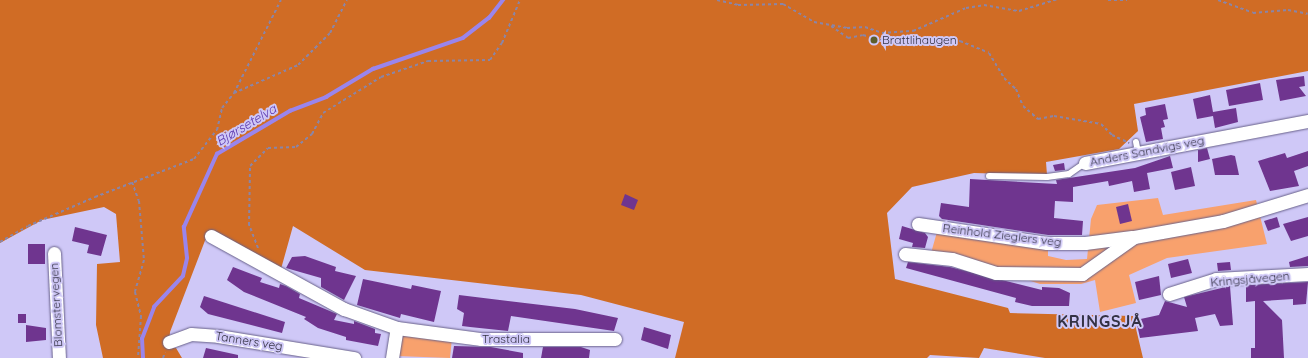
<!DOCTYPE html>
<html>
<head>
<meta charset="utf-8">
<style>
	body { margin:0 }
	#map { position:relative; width:1308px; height:358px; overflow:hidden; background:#cfc8f7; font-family:Quicksand,sans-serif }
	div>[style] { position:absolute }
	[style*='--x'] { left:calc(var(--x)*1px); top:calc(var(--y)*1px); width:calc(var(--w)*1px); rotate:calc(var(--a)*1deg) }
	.green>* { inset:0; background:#f8a16d }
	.forest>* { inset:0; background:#d06c25 }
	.stream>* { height:3.5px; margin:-1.75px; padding:0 1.75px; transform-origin:1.75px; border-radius:1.75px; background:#9a85ec }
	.building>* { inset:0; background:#6f358f }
	.path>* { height:2px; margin-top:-1px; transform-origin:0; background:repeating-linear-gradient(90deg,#8a85a7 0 3px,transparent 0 6px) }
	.roads { filter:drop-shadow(0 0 1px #68618a) drop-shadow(0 0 1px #68618a) }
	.service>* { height:6px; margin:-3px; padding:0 3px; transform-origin:3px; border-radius:3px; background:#fff }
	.minor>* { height:13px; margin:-6.5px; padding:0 6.5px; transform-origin:6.5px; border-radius:6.5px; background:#fff }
	.dots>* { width:11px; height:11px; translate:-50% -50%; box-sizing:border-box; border:2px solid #cfc8f7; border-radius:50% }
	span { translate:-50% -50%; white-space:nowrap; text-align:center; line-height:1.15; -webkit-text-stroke:4px #cfc8f7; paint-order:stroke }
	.poi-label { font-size:12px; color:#343244 }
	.left { translate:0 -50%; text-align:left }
	.street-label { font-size:12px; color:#343244 }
	.water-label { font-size:13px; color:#5a36ad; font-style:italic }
	.district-label { font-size:16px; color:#343244; font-weight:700; letter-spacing:1px }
</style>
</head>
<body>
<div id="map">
	<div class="green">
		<i style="clip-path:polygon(1158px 198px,1163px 215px,1256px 200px,1267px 244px,1167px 258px,1129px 275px,1136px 303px,1100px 312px,1095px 280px,1081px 284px,1040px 284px,953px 256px,931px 253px,937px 232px,1048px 249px,1048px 256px,1066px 260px,1087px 259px,1091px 219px,1097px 205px)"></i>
		<i style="clip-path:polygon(401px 332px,452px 338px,450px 358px,397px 356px)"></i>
	</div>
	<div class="forest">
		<i style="clip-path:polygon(0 0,1308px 0,1308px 71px,1134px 104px,1138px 131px,1119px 149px,1046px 162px,1047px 175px,974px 173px,912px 187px,887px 213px,895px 279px,1008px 308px,1010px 313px,1133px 316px,1143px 358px,1045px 358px,984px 348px,979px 358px,930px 355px,927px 358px,675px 358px,684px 322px,581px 295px,365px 270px,293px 226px,281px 269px,206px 238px,170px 332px,169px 348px,176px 348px,182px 358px,103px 358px,96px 325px,97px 264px,120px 262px,116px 214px,104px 207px,42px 220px,0 243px)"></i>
	</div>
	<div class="stream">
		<i style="--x:143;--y:358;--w:19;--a:-93"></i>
		<i style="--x:142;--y:339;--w:34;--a:-69"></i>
		<i style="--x:154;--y:307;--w:42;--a:-46.9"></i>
		<i style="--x:183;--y:276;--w:18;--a:-77"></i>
		<i style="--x:187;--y:258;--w:31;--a:-96"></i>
		<i style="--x:184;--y:227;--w:80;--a:-65.7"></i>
		<i style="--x:217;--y:154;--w:85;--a:-30.5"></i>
		<i style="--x:290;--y:111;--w:39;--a:-21"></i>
		<i style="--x:326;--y:97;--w:55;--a:-30.8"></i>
		<i style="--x:373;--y:69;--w:95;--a:-19"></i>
		<i style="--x:463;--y:38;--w:33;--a:-38"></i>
		<i style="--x:489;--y:18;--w:23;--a:-52"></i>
	</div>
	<div class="building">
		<i style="clip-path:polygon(1304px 76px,1305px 86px,1299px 87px,1306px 96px,1280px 101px,1276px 80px)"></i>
		<i style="clip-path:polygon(1260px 83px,1263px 100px,1229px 106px,1226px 90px)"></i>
		<i style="clip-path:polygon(1210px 95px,1213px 112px,1236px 108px,1238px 122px,1215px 128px,1213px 116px,1197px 119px,1193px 99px)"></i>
		<i style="clip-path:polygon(1165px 104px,1168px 119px,1163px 120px,1165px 127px,1161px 128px,1163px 139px,1146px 142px,1140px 117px,1146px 115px,1145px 108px)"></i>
		<i style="clip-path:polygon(1207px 148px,1210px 159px,1198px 162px,1198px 150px)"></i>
		<i style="clip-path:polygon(1308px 151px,1308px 166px,1294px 171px,1299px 186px,1270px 191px,1258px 161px,1285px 153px,1287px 158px)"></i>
		<i style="clip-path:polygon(1231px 155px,1235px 156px,1239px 175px,1215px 175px,1212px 159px)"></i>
		<i style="clip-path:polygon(1170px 156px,1173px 168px,1147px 173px,1150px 189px,1134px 192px,1132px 181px,1109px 186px,1108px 181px,1073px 187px,1073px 202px,1055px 201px,1054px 218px,1083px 221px,1082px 235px,1048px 235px,942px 219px,939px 216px,941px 203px,969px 207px,970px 179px,1057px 184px,1056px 180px,1135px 168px)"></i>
		<i style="clip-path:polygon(1064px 163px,1065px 170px,1055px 171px,1053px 165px)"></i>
		<i style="clip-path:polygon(1191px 167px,1195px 186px,1175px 190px,1171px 172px)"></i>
		<i style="clip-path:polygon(625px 194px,638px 200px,634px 210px,621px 205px)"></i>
		<i style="clip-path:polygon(1128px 204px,1132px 221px,1120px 224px,1116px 207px)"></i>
		<i style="clip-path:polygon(1277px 217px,1280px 227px,1268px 231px,1264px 221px)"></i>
		<i style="clip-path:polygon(1308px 217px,1308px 236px,1291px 241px,1283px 224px)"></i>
		<i style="clip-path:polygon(902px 226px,925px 233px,928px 237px,925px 248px,912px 247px,913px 243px,899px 239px)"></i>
		<i style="clip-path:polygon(75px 227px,107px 235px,101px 256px,87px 253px,89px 245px,72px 241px)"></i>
		<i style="clip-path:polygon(28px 244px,45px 244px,45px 264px,28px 264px)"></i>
		<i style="clip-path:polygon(305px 256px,336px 267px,335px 271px,356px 276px,344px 300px,321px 287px,321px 278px,286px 268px,292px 257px)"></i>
		<i style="clip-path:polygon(1308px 256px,1308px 266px,1290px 267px,1289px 262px)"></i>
		<i style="clip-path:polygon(1188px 259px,1192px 273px,1171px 278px,1168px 264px)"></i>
		<i style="clip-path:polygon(908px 262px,950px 267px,1042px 290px,1042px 287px,1059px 288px,1070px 293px,1069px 306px,1032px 306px,1015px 302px,1016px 298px,906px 268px)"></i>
		<i style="clip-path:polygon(1230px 262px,1231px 270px,1218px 271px,1217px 263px)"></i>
		<i style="clip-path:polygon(233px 267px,262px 278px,260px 282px,279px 288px,280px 284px,286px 286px,300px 294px,299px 298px,337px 314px,334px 320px,354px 324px,354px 321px,375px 329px,375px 333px,381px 334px,378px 346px,346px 340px,346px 337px,318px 328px,304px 319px,306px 317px,244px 292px,227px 280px)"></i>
		<i style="clip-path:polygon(1159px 276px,1161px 295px,1139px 300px,1135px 282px)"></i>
		<i style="clip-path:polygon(363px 279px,411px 289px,412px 285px,441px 291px,434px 322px,401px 314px,400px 318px,357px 305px)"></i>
		<i style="clip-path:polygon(1308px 282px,1306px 304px,1293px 305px,1293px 299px,1263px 301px,1282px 320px,1284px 358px,1251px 358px,1251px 348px,1255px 348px,1255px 301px,1246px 302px,1246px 285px)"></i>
		<i style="clip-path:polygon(1230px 286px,1233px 325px,1220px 326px,1215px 314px,1195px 318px,1198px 331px,1140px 338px,1136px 320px,1159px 315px,1165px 301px,1187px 307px,1184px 297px)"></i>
		<i style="clip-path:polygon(459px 295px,575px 309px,618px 318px,614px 331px,511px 316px,508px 331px,470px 327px,462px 326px,464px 313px,457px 309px)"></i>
		<i style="clip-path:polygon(204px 296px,285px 322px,282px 333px,208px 314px,200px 307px)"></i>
		<i style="clip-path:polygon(18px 314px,26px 314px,26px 323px,18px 323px)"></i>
		<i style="clip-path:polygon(26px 325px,46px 328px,46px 340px,26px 342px)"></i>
		<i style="clip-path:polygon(644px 327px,671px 335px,668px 349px,641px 340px)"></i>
		<i style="clip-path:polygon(454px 346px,491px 347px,523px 353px,523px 358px,452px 358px)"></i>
		<i style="clip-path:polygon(543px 347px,581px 347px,590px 350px,589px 358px,541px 358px)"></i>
		<i style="clip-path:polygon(206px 348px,238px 355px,238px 358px,203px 358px)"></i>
	</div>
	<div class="path">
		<i style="--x:717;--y:0;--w:22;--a:13"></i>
		<i style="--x:738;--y:5;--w:45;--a:-1.3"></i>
		<i style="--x:783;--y:4;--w:36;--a:30"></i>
		<i style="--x:814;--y:22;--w:34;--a:10"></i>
		<i style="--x:847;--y:28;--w:18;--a:-3"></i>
		<i style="--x:865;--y:27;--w:18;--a:19"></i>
		<i style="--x:882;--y:33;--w:31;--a:-4"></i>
		<i style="--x:913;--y:31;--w:58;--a:-23.5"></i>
		<i style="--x:966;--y:8;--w:18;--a:-9"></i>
		<i style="--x:984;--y:5;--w:36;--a:10"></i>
		<i style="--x:1019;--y:11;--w:39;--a:-17"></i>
		<i style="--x:1108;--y:0;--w:19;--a:0"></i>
		<i style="--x:1218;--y:0;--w:37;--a:20"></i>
		<i style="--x:1253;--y:13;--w:35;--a:-5"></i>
		<i style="--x:1288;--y:10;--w:20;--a:11"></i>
		<i style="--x:831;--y:26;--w:21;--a:35"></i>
		<i style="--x:848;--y:38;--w:15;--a:-11"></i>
		<i style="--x:863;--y:35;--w:19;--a:16"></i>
		<i style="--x:881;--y:40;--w:79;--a:0.7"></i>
		<i style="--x:960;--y:41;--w:31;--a:22"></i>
		<i style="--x:989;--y:53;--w:29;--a:59"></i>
		<i style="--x:1004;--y:78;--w:16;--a:43"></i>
		<i style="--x:1016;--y:89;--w:18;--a:68"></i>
		<i style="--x:1023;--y:106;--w:20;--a:41"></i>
		<i style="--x:1038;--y:119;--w:16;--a:-11"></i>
		<i style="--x:1054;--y:116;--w:48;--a:9.7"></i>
		<i style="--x:1101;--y:124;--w:16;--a:45"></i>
		<i style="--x:1112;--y:135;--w:19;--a:25"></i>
		<i style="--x:234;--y:93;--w:70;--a:-23.6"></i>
		<i style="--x:298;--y:65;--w:45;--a:-45"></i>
		<i style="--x:330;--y:33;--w:37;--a:-63"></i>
		<i style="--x:132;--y:182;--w:20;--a:70"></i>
		<i style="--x:139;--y:201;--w:59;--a:85.2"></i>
		<i style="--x:144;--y:260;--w:33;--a:106"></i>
		<i style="--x:135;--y:292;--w:25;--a:76"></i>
		<i style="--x:141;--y:316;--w:42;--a:94.1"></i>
		<i style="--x:0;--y:242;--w:32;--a:-30"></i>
		<i style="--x:28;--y:226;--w:73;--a:-23.4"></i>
		<i style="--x:95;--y:197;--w:106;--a:-21"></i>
		<i style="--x:194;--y:159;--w:37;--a:-52"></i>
		<i style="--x:217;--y:130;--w:23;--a:-77"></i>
		<i style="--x:222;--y:108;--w:19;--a:-51"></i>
		<i style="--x:234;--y:93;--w:104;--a:-63.2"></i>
		<i style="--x:258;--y:248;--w:25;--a:-111"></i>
		<i style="--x:249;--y:225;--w:59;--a:-89"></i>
		<i style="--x:250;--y:166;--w:25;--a:-45"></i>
		<i style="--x:268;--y:148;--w:28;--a:-2"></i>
		<i style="--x:296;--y:147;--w:21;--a:-39"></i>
		<i style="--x:312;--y:134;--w:24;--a:-62"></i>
		<i style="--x:323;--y:113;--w:68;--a:-31.8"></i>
		<i style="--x:381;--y:77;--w:50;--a:-18.8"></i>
		<i style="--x:428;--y:61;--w:62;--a:-0.9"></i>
		<i style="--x:490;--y:60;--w:21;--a:-55"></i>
		<i style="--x:502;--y:43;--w:47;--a:-67.3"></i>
		<i style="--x:163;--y:358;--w:6;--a:-72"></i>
	</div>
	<div class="roads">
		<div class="service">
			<i style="--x:1136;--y:142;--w:10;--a:79"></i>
			<i style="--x:989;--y:176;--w:58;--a:1"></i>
			<i style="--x:1047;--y:177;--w:22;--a:-8"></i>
			<i style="--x:1069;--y:174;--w:19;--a:-35"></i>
		</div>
		<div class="minor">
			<i style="--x:1085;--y:163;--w:227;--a:-10.7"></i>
			<i style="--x:918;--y:224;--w:130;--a:8.4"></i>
			<i style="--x:1047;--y:243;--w:38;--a:0"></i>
			<i style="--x:1085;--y:243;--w:47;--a:-7.3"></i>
			<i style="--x:211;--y:236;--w:152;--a:28.8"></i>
			<i style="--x:344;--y:309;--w:56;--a:19.7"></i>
			<i style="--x:397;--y:328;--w:85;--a:7.5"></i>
			<i style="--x:481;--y:339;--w:134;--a:0"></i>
			<i style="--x:54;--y:253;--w:105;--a:87.3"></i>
			<i style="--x:905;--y:254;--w:47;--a:6.1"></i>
			<i style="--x:952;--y:259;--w:46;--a:17.7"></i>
			<i style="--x:996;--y:273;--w:86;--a:0.7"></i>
			<i style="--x:1082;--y:274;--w:64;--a:-35.4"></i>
			<i style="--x:1134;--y:237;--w:90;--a:-10.2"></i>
			<i style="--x:1223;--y:221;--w:89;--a:-17"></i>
			<i style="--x:1169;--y:294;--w:49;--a:-17.7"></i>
			<i style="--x:1216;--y:279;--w:92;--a:-3.1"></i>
			<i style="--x:169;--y:342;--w:23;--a:-20"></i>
			<i style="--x:191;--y:334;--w:27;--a:4"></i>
			<i style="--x:218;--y:336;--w:138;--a:9.2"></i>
			<i style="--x:392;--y:358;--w:30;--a:-81"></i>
		</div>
	</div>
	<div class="dots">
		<i style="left:874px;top:40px;background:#5c5e2c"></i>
	</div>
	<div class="poi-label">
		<span class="left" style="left:882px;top:40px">Brattlihaugen</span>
	</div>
	<div class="street-label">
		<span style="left:1147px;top:151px;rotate:-11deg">Anders Sandvigs veg</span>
		<span style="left:1002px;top:235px;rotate:7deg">Reinhold Zieglers veg</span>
		<span style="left:1250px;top:279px;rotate:-5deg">Kringsjåvegen</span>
		<span style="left:56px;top:305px;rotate:-93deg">Blomstervegen</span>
		<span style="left:506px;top:339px">Trastalia</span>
		<span style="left:249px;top:341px;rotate:9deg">Tanners veg</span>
	</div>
	<div class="water-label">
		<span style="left:246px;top:125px;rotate:-31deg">Bjørsetelva</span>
	</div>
	<div class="district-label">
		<span style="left:1100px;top:321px">KRINGSJÅ</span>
	</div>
</div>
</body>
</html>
